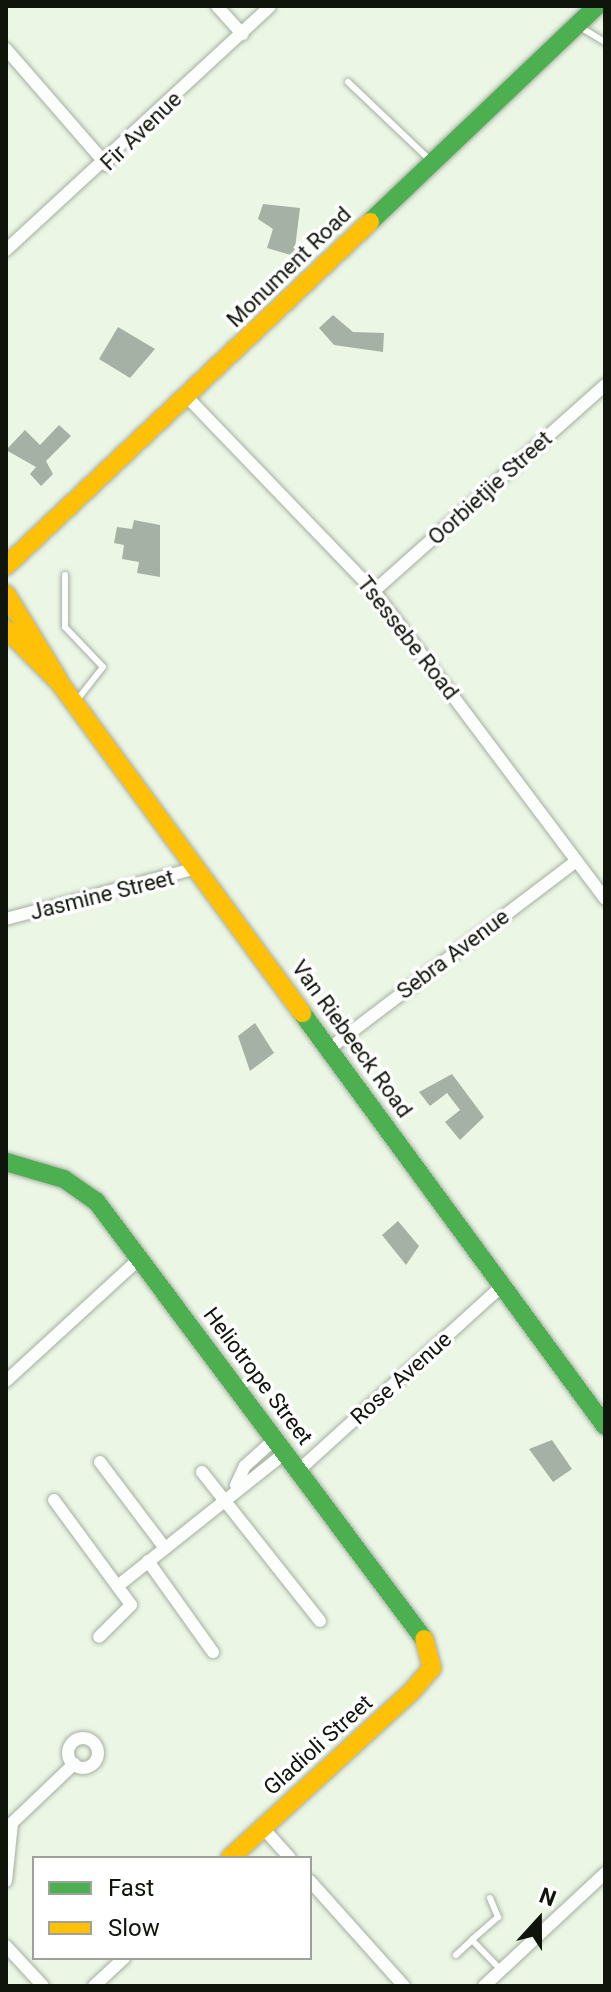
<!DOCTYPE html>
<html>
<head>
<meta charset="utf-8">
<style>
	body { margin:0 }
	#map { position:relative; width:611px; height:1992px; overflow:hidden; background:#ebf6e5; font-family:Roboto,sans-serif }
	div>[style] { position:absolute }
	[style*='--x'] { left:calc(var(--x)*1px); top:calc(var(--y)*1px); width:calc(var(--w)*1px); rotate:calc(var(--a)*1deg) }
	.building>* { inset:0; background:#a6b1a5 }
	.roads { filter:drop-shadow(0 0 2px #a6aea1) drop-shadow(0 0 2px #a6aea1) }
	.lane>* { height:6px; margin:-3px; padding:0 3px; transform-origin:3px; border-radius:3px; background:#fcfefb }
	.street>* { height:12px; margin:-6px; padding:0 6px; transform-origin:6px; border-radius:6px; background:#fcfefb }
	.street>.ring { margin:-6px; padding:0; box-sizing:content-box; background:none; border:12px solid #fcfefb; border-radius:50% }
	.fast>* { height:18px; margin:-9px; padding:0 9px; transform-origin:9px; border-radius:9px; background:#4caf50 }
	.slow>* { height:18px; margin:-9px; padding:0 9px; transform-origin:9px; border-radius:9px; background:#ffc107 }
	span { translate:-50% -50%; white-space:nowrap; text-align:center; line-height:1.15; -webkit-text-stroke:7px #fff; paint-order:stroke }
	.street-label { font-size:22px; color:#0f150a }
	.frame { position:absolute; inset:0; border:8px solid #0f150a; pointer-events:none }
	.legend { position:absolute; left:32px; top:1856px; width:280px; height:104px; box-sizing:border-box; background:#fff; border:2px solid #9fa19d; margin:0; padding:10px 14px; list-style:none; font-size:24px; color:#0f150a }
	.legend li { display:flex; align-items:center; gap:16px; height:40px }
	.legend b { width:40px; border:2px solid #9fa19d }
	.north { position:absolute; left:499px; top:1880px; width:80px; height:80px; -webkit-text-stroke:6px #fff; paint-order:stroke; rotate:21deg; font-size:22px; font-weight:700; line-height:32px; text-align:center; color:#0f150a }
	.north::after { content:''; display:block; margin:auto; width:28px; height:36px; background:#0f150a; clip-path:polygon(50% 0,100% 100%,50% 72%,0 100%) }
</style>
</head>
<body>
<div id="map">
	<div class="building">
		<i style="clip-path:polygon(263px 204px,300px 208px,294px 256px,267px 248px,273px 229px,258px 219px)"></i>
		<i style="clip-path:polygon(333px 315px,353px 332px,384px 333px,383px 352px,334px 345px,319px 328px)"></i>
		<i style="clip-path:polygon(118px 327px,155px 349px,130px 378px,99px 359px)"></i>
		<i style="clip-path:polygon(59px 425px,71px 436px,46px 461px,53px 474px,41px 486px,30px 474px,36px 467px,6px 450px,25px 430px,40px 445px)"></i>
		<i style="clip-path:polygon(134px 520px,160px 525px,160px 577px,137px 573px,139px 562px,122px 559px,124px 545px,114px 543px,117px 527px,132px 529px)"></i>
		<i style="clip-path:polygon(255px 1023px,274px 1053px,250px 1071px,238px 1036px)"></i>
		<i style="clip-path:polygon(452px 1074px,484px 1117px,460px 1140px,445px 1122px,460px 1110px,447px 1093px,430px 1106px,419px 1092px)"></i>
		<i style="clip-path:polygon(398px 1221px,419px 1246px,406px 1265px,382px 1235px)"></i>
		<i style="clip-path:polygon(552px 1440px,572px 1469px,553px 1482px,529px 1449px)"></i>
	</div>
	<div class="roads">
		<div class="lane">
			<i style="--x:580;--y:27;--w:29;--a:31"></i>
			<i style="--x:348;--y:82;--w:113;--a:43.6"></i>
			<i style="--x:65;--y:575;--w:52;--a:90"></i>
			<i style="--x:65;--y:627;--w:55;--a:46.5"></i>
			<i style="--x:103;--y:667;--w:42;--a:128.2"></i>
			<i style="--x:490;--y:1898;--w:21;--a:67"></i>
			<i style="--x:498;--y:1917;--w:35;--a:139"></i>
			<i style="--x:472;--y:1940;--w:42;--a:46"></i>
			<i style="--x:456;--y:1955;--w:22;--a:-43"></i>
		</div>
		<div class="street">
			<i style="--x:217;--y:6;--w:38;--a:48"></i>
			<i style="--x:6;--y:49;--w:154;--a:49"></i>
			<i style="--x:6;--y:250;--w:359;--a:-42.7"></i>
			<i style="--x:187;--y:397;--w:269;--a:46.1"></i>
			<i style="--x:374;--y:591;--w:385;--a:53.1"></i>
			<i style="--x:374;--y:591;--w:310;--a:-41.7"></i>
			<i style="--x:6;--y:919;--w:198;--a:-15"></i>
			<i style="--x:330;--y:1048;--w:309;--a:-37.2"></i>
			<i style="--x:6;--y:1381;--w:182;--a:-42.5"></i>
			<i style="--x:100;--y:1462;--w:106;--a:53"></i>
			<i style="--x:299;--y:1470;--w:274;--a:-42.2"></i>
			<i style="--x:202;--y:1472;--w:190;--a:51.6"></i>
			<i style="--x:236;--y:1485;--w:21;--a:-65"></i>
			<i style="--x:245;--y:1466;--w:40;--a:-42"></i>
			<i style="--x:54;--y:1500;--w:130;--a:53.7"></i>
			<i style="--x:131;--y:1605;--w:45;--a:135"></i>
			<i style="--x:148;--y:1561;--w:112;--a:54.5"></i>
			<i style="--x:119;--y:1585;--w:212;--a:-38.5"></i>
			<i class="ring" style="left:68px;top:1738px;width:18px;height:18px"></i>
			<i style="--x:263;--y:1828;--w:40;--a:48"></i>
			<i style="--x:6;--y:1881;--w:58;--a:-84.1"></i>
			<i style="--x:12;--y:1823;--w:86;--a:-43.6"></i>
			<i style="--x:310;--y:1881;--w:141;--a:48.2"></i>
			<i style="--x:6;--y:1946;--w:54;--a:47.2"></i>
			<i style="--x:94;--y:1986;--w:41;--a:-43"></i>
			<i style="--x:484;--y:1986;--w:166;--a:-43"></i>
		</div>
		<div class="fast">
			<i style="--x:370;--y:222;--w:313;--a:-43.6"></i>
			<i style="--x:302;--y:1013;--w:512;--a:53.73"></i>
			<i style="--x:6;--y:1162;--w:60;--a:16.3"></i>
			<i style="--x:64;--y:1179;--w:39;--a:35"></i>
			<i style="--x:96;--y:1201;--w:547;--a:53.17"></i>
		</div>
		<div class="slow">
			<i style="--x:6;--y:566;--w:501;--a:-43.38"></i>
			<i style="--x:6;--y:594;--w:100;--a:58.5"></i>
			<i style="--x:6;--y:629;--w:75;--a:45"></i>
			<i style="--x:59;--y:682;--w:411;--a:53.7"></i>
			<i style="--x:230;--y:1858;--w:247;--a:-42.5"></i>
			<i style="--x:412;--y:1691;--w:30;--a:-49"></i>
			<i style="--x:432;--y:1668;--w:30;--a:-105"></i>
		</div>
	</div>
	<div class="street-label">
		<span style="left:141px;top:131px;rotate:-44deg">Fir Avenue</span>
		<span style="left:289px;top:267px;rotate:-44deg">Monument Road</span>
		<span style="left:490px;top:488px;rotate:-42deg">Oorbietjie Street</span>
		<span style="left:408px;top:638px;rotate:52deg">Tsessebe Road</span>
		<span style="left:102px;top:895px;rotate:-14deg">Jasmine Street</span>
		<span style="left:453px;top:954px;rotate:-37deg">Sebra Avenue</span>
		<span style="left:352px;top:1039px;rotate:54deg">Van Riebeeck Road</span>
		<span style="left:258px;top:1376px;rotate:53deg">Heliotrope Street</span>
		<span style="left:401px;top:1378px;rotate:-42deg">Rose Avenue</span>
		<span style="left:318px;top:1745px;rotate:-42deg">Gladioli Street</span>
	</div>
	<div class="frame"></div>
	<ul class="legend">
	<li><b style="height:10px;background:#4caf50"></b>Fast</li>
	<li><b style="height:10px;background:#ffc107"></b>Slow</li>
	</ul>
	<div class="north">N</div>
</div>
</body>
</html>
